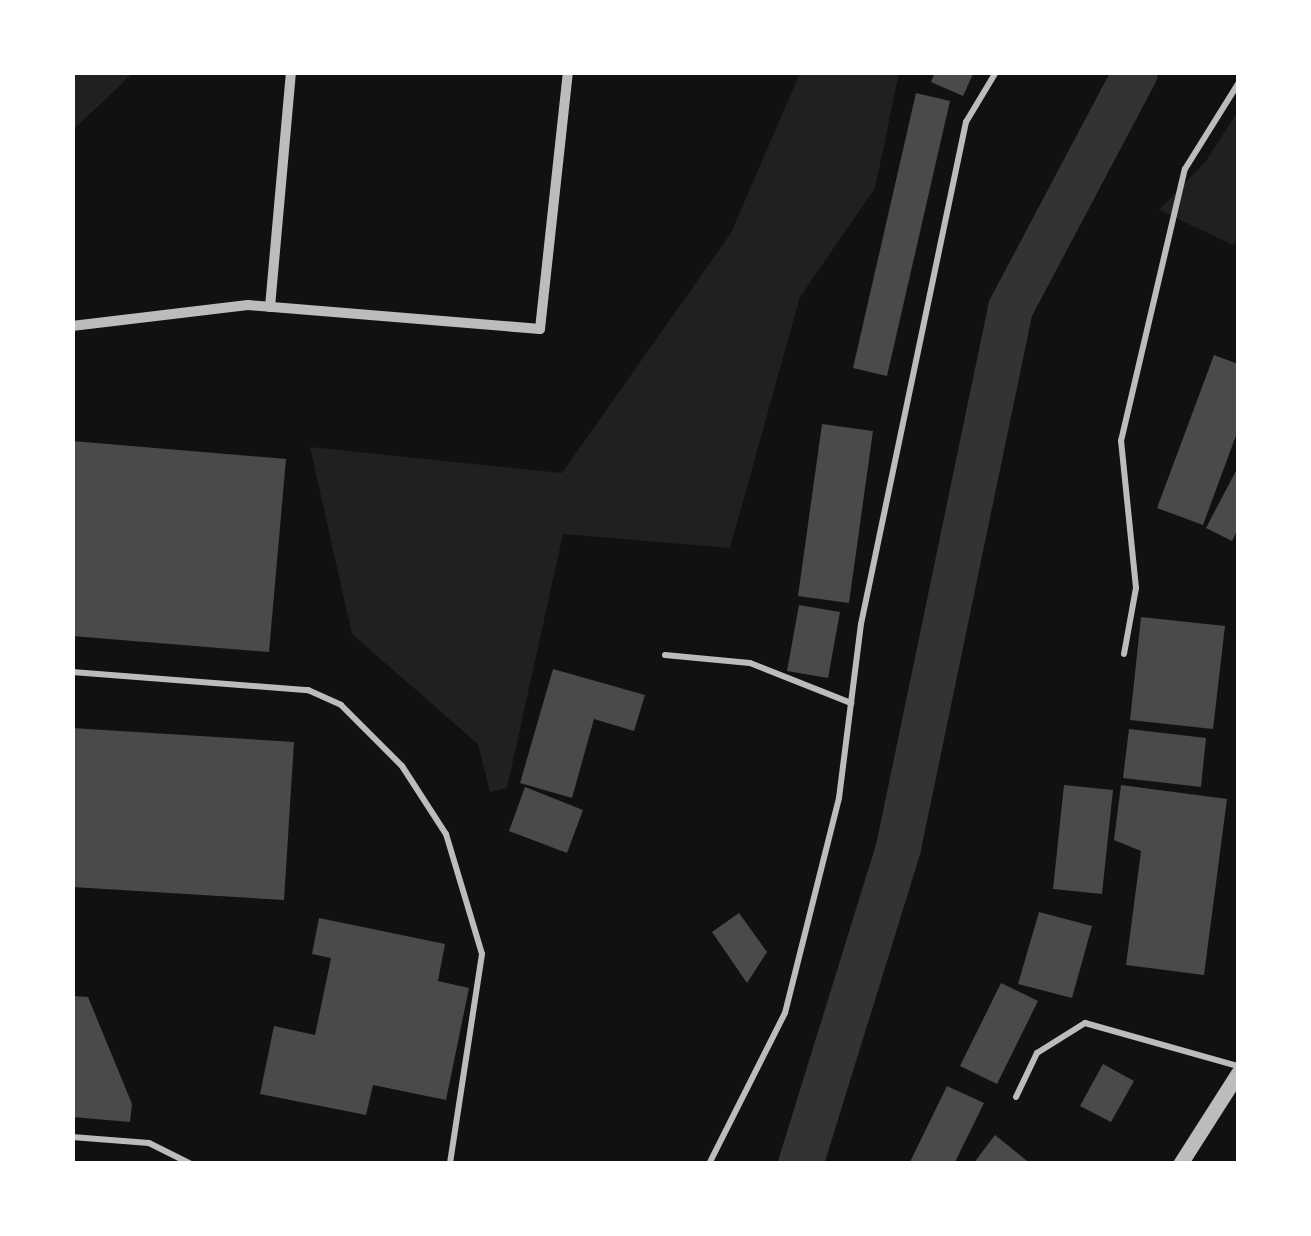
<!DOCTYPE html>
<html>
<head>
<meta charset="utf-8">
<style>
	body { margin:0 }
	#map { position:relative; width:1311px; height:1236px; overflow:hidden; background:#111; font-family:Rubik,sans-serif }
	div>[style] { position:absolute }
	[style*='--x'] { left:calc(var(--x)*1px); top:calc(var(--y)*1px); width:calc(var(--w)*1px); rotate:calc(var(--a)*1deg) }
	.green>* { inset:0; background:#202020 }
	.river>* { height:45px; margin:-22.5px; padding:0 22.5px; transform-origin:22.5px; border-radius:22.5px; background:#333 }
	.building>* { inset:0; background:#4a4a4a }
	.service>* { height:6px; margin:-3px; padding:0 3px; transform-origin:3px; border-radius:3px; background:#bcbcbc }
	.minor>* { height:10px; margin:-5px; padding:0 5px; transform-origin:5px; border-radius:5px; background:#bcbcbc }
	.tertiary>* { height:15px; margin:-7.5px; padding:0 7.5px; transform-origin:7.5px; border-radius:7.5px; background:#bcbcbc }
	span { translate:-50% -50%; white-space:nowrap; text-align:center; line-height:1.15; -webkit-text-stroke:10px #fff; paint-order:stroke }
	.frame { position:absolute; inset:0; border:75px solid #fff; pointer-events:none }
</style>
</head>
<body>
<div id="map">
	<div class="green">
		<i style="clip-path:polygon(73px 72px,133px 72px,133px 73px,73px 130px)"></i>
		<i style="clip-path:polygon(800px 73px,899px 73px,875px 188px,800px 297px,730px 548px,563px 534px,507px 788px,490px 792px,478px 744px,352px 634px,310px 447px,562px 473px,731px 233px)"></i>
		<i style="clip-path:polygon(1238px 111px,1238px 238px,1233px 245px,1159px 210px,1206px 161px)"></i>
	</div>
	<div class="river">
		<i style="--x:800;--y:1164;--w:332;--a:-72.8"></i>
		<i style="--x:898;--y:847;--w:551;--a:-78.26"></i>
		<i style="--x:1010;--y:308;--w:267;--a:-62.1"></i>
	</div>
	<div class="building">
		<i style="clip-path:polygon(935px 72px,974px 72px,963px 96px,931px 82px)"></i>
		<i style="clip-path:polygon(916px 93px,950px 101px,887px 376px,853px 368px)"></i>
		<i style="clip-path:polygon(1214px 355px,1238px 364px,1238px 430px,1203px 525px,1157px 508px)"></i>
		<i style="clip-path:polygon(822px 424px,873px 431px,849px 603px,798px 596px)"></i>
		<i style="clip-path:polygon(72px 441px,286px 459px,269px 652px,72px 636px)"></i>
		<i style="clip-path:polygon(1238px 467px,1238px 529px,1232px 541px,1206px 528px)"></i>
		<i style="clip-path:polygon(799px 605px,840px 612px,828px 678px,787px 671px)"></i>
		<i style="clip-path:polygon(1141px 617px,1225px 626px,1213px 729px,1130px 720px)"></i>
		<i style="clip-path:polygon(553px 669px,645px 695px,634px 731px,594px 719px,572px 798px,520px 783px)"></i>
		<i style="clip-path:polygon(72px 728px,294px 742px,284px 900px,72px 887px)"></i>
		<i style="clip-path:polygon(1129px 729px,1206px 738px,1201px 787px,1123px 778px)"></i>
		<i style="clip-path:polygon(1064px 785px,1113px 790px,1102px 894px,1053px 889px)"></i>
		<i style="clip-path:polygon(1121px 785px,1227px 799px,1204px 975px,1126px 965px,1141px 851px,1114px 840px)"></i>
		<i style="clip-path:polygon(525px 787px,583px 810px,567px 853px,509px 831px)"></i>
		<i style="clip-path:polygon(1039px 912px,1092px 926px,1072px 998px,1018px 984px)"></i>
		<i style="clip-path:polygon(739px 913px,767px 952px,747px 983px,712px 932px)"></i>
		<i style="clip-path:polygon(319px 918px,445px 944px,438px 981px,469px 988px,446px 1100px,373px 1085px,366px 1115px,260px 1094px,274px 1026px,315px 1035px,331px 958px,312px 954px)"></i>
		<i style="clip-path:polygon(1001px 983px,1038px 1001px,997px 1084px,960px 1066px)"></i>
		<i style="clip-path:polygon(72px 996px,88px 997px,132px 1104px,130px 1122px,72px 1117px)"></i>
		<i style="clip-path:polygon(1103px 1064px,1134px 1081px,1111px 1122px,1080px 1106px)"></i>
		<i style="clip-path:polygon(947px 1086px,984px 1103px,954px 1164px,909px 1164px)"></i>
		<i style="clip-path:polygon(995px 1135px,1031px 1164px,973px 1164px)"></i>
	</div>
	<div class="service">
		<i style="--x:1124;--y:654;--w:67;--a:-79.7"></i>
		<i style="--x:1136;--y:588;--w:148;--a:-95.8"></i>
		<i style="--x:1121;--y:441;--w:279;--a:-76.8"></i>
		<i style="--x:1185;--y:169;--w:100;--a:-58.1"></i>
		<i style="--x:665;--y:655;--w:85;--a:5.4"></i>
		<i style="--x:750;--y:663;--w:109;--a:21.6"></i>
		<i style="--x:72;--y:672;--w:237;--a:4.4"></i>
		<i style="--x:308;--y:690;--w:36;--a:24"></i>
		<i style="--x:341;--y:705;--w:86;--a:45"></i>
		<i style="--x:402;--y:766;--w:81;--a:57.1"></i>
		<i style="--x:446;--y:834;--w:125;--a:73.3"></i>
		<i style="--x:482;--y:954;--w:212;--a:98.7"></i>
		<i style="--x:1016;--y:1097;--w:49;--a:-64.5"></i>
		<i style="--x:1037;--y:1053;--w:57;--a:-32"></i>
		<i style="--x:1085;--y:1023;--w:159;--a:15.7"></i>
		<i style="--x:72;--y:1137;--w:77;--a:4.5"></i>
		<i style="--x:149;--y:1143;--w:47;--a:26.6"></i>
		<i style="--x:709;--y:1164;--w:169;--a:-63.3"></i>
		<i style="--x:785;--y:1013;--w:222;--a:-75.9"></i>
		<i style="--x:839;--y:798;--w:175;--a:-82.8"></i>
		<i style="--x:861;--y:624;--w:513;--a:-78.19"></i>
		<i style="--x:966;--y:122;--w:58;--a:-59"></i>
	</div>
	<div class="minor">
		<i style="--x:270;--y:307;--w:236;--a:-84.9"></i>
		<i style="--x:72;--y:326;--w:177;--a:-6.8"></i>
		<i style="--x:248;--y:305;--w:293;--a:4.7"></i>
		<i style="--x:540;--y:329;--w:259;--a:-83.8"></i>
	</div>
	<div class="tertiary">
		<i style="--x:1180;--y:1164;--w:108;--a:-57.5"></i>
	</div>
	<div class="frame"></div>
</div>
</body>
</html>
